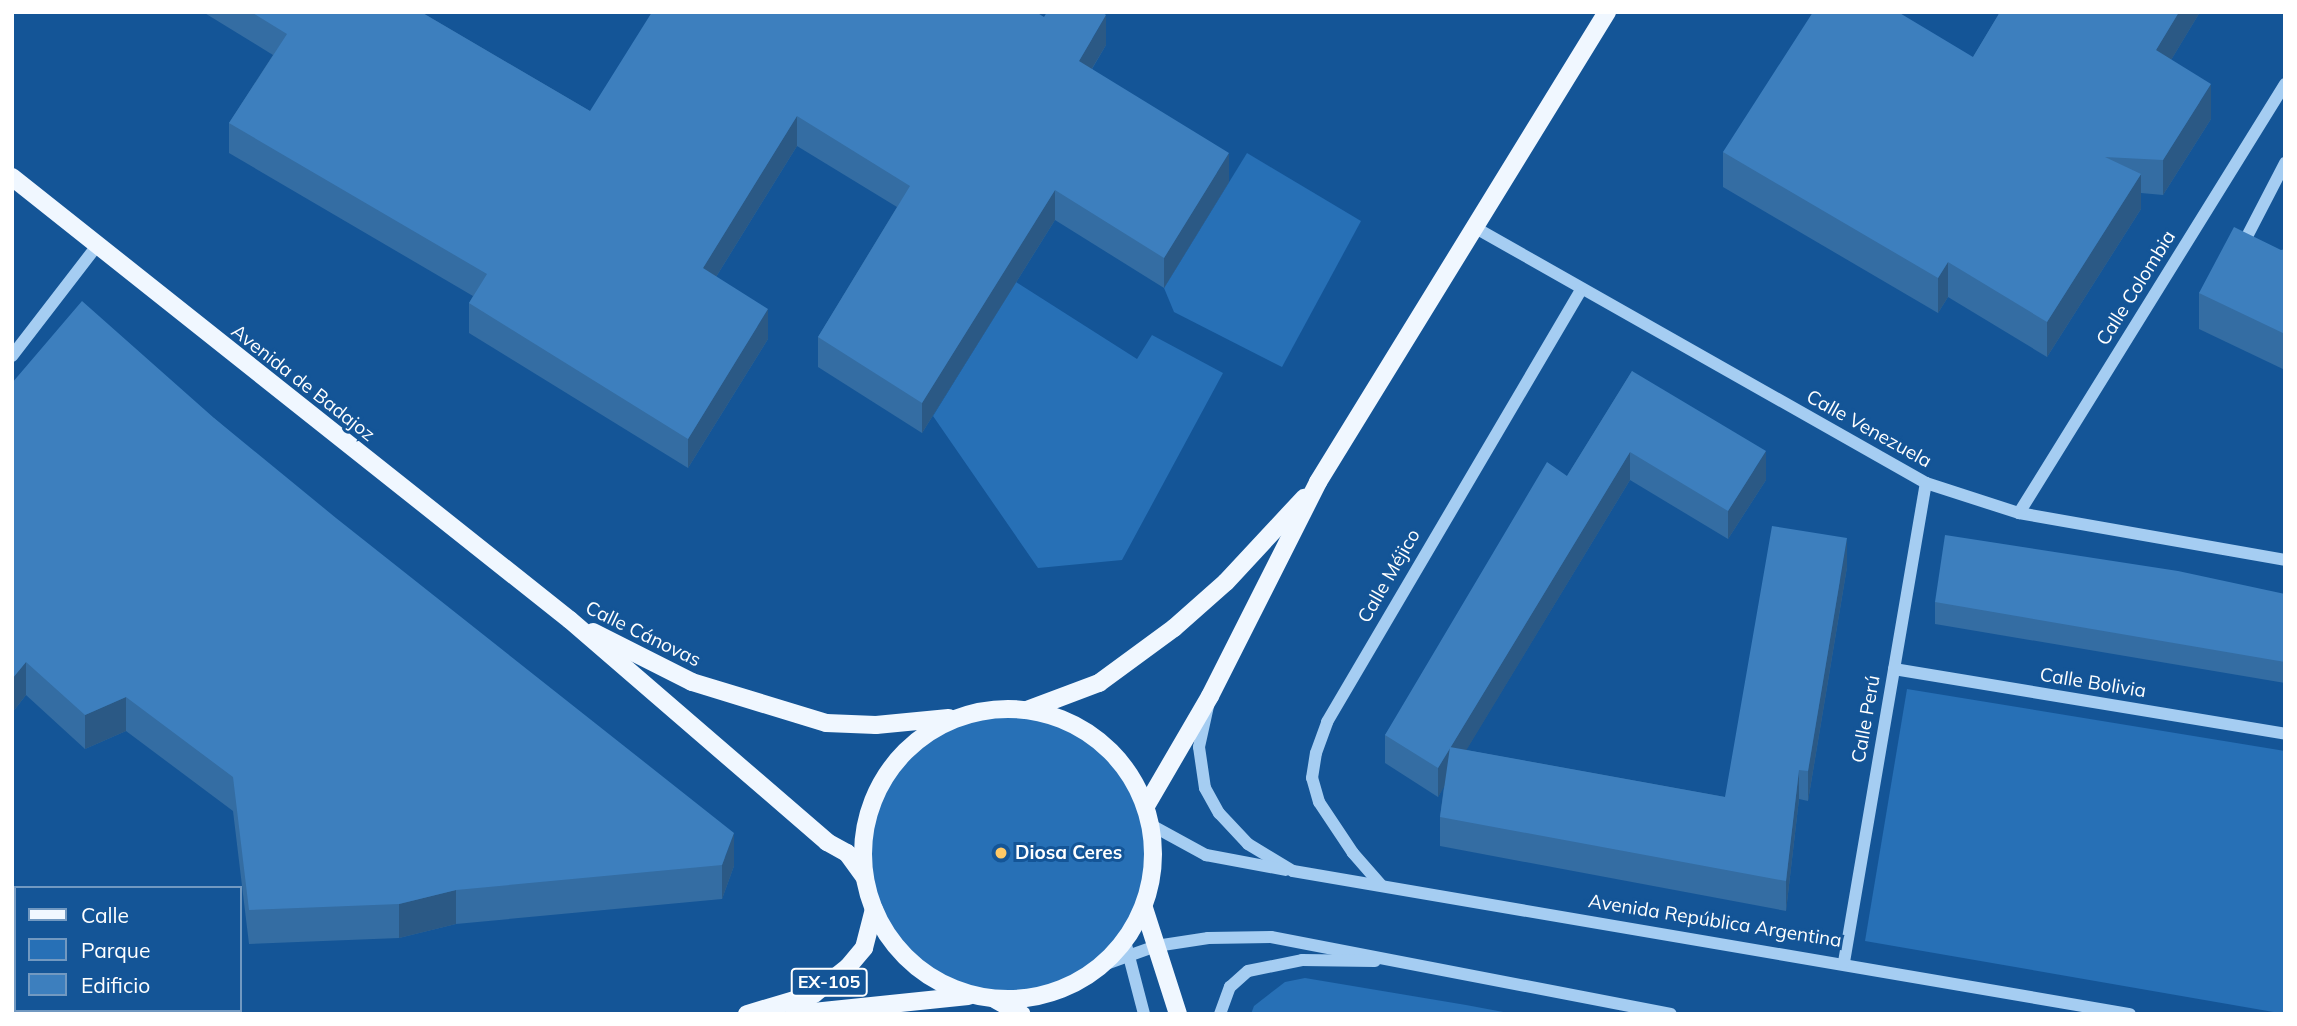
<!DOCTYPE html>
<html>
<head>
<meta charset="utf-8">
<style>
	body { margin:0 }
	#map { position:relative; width:2297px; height:1026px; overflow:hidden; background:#145597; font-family:Mulish,sans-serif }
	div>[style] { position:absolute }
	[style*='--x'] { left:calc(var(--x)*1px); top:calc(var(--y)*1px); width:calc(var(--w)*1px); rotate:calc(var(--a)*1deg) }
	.green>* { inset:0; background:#2770b6 }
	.round { border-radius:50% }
	.minor>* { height:12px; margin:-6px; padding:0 6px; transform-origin:6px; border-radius:6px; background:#a5cdf2 }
	.major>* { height:18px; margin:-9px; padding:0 9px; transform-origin:9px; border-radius:9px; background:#f0f7ff }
	.major>.ring { margin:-9px; padding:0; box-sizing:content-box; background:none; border:18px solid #f0f7ff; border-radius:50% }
	.wall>* { inset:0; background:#346da3 }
	.shaded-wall>* { inset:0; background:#2b5985 }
	.building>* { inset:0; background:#3d7fbe }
	.dots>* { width:19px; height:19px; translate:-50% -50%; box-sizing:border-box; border:4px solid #145597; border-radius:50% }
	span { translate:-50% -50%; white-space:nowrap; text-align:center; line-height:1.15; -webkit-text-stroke:6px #145597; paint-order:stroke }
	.shield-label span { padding:2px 5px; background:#145597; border:2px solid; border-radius:5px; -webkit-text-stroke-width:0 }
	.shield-label { font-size:18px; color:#fff; font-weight:700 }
	.street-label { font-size:19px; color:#fff }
	.poi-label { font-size:19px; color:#fff; font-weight:700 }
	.left { translate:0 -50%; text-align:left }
	.frame { position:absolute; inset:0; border:14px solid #fff; pointer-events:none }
	.legend { position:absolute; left:14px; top:886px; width:228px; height:126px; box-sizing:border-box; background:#145597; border:2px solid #7299c1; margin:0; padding:9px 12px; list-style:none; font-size:21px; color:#fff }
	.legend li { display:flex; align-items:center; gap:14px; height:35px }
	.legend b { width:35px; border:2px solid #7299c1 }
</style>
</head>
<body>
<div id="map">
	<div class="green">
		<i style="clip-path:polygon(1247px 153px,1361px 221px,1282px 367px,1174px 312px,1164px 288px)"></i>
		<i style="clip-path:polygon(1016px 282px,1137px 359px,1152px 335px,1223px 373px,1122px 560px,1038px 568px,933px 416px)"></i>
		<i style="clip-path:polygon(1907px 689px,2285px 751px,2285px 1014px,1865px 941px)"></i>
		<i class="round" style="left:864px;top:709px;width:290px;height:290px"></i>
		<i style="clip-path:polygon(1305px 978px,1466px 1005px,1514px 1014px,1251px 1014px,1254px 1006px,1285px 982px)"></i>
	</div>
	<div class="minor">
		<i style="--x:1474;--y:227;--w:519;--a:29.53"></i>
		<i style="--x:1926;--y:483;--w:98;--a:17.9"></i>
		<i style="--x:2019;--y:513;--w:270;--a:10"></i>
		<i style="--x:2241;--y:248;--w:96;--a:-62.6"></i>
		<i style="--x:12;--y:356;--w:138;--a:-52.4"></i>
		<i style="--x:2019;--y:513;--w:505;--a:-58.2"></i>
		<i style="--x:1894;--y:669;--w:396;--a:9.4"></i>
		<i style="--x:1208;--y:706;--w:42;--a:102.4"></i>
		<i style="--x:1199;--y:747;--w:41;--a:81.7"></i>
		<i style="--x:1205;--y:788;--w:29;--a:61"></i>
		<i style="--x:1219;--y:813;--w:42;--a:46.9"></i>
		<i style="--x:1248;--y:844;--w:52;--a:31"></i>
		<i style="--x:1293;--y:871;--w:849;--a:9.7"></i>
		<i style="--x:1151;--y:825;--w:63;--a:28.6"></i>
		<i style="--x:1206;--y:855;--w:81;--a:10.6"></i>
		<i style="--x:1381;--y:885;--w:43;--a:-131.2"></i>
		<i style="--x:1353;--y:853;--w:61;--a:-123.7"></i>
		<i style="--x:1319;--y:802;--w:25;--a:-106"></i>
		<i style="--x:1312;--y:778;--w:25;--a:-81"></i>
		<i style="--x:1316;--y:753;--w:33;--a:-70"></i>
		<i style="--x:1327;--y:722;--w:501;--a:-59.55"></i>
		<i style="--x:1125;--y:941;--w:75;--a:75.4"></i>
		<i style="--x:1844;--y:962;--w:486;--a:-80.3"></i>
		<i style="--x:1103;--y:965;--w:56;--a:-19.7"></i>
		<i style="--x:1156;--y:946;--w:53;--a:-8.7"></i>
		<i style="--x:1208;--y:938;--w:63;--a:-0.9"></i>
		<i style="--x:1271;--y:937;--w:407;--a:10.9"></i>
		<i style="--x:1220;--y:1014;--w:29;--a:-70"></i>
		<i style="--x:1230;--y:987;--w:24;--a:-42"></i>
		<i style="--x:1248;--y:971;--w:55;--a:-11.5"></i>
		<i style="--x:1302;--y:960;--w:73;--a:0.8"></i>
	</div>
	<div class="major">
		<i style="--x:12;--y:177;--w:712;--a:38.45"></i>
		<i style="--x:570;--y:620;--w:340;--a:40.8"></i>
		<i style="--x:827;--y:842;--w:23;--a:29"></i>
		<i style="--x:847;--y:853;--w:29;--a:54"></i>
		<i style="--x:593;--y:632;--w:111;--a:26.8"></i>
		<i style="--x:692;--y:682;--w:140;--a:17"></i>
		<i style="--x:826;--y:723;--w:50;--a:2.3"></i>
		<i style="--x:876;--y:725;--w:73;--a:-5.5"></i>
		<i class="ring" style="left:863px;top:709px;width:272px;height:272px"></i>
		<i style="--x:1027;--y:710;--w:77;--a:-20.6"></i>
		<i style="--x:1099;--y:683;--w:93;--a:-36.3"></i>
		<i style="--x:1174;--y:628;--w:69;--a:-41.5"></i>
		<i style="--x:1226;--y:582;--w:115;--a:-47.1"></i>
		<i style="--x:1146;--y:806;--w:127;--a:-59.8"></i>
		<i style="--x:1210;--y:696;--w:240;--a:-63.2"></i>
		<i style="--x:1318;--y:482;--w:552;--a:-58.41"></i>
		<i style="--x:1144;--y:908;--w:111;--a:72.2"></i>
		<i style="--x:996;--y:1000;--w:29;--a:29"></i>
		<i style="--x:747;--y:1014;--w:70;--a:-16.6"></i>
		<i style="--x:814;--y:994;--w:43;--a:-38.5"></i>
		<i style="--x:848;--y:967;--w:25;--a:-50"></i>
		<i style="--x:864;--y:948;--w:40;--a:-75.6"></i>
		<i style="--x:794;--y:1014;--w:175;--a:-5.9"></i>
	</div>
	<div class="wall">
		<i style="clip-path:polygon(203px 12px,421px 12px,590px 111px,976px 14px,1044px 17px,1106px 45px,1092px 69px,1229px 182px,1164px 288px,1055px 220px,922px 433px,818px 367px,818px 337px,897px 207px,797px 146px,716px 277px,768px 339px,688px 468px,469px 333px,469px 303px,473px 296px,229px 153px,229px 123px,273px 55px)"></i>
		<i style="clip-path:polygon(2000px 12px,2200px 12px,2171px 60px,2211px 119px,2163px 195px,2141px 193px,2141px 209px,2047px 357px,1948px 297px,1938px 313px,1723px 187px,1723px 152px,1973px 57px)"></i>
		<i style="clip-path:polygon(2285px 249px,2285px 370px,2199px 329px,2199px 293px)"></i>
		<i style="clip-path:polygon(1632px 371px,1766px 480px,1728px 539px,1630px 480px,1466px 750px,1725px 797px,1847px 567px,1808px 801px,1799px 799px,1786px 911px,1440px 846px,1440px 817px,1444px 786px,1438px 797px,1385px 763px,1385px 735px,1567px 476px)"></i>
		<i style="clip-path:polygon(12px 383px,214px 418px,734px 866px,722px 899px,456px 924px,399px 938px,249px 944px,233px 811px,126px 731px,85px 749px,26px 695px,12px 713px)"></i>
		<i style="clip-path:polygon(2285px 594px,2285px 683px,1935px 624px,1935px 602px)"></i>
	</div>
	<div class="shaded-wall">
		<i style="clip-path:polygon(2179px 12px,2200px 12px,2156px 85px,2156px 50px)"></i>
		<i style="clip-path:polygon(1106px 15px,1106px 45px,1079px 90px,1079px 61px)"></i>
		<i style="clip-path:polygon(2211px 84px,2211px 119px,2163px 195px,2163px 160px)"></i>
		<i style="clip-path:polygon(797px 116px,797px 146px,703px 298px,703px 268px)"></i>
		<i style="clip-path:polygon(1229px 153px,1229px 182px,1164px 288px,1164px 258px)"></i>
		<i style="clip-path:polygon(2141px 174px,2141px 209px,2047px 357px,2047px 322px)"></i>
		<i style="clip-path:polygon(1055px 190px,1055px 220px,922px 433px,922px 403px)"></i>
		<i style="clip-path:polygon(1948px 262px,1948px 297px,1938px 313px,1938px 278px)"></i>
		<i style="clip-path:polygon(768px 309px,768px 339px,688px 468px,688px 439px)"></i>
		<i style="clip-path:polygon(1766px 451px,1766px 480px,1728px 539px,1728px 511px)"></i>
		<i style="clip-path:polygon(1630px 452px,1630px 480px,1438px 797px,1438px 768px)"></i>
		<i style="clip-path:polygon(1847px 538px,1847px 567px,1808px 801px,1808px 771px)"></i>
		<i style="clip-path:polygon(26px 662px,26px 695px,12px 713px,12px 679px)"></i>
		<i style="clip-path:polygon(126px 697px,126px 731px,85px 749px,85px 715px)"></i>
		<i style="clip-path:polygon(1799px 770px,1799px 799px,1786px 911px,1786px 881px)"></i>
		<i style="clip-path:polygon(734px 833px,734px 866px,722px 899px,722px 865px)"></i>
		<i style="clip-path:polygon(456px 890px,456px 924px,399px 938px,399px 904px)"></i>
	</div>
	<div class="building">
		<i style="clip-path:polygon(251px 12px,421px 12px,590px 111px,652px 12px,972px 12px,976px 14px,977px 12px,1036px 12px,1044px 17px,1047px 12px,1102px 12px,1106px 15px,1079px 61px,1229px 153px,1164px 258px,1055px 190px,922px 403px,818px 337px,910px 186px,797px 116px,703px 268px,768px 309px,688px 439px,469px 303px,487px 274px,229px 123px,287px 34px)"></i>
		<i style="clip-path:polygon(1813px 12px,1898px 12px,1973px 57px,2000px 12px,2179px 12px,2156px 50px,2211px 84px,2163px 160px,2105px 157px,2141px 174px,2047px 322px,1948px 262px,1938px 278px,1723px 152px)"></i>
		<i style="clip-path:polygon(2234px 227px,2281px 250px,2285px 249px,2285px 334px,2199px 293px)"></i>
		<i style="clip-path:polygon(82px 301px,214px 418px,336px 518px,734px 833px,722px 865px,456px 890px,399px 904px,249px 910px,233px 777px,126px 697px,85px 715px,26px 662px,12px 679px,12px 383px)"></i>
		<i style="clip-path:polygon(1632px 371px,1766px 451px,1728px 511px,1630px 452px,1438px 768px,1385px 735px,1547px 462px,1567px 476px)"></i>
		<i style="clip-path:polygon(1772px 526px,1847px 538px,1808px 771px,1799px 770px,1786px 881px,1440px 817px,1450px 747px,1725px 797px)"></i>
		<i style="clip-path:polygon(1945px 535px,2178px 571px,2285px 594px,2285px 662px,1935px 602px)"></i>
	</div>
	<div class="dots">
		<i style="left:1001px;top:853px;background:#ffc966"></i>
	</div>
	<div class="shield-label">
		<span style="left:829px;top:982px">EX-105</span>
	</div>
	<div class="street-label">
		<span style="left:2136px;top:288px;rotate:-58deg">Calle Colombia</span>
		<span style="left:303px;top:383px;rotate:38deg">Avenida de Badajoz</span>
		<span style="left:1869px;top:429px;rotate:29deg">Calle Venezuela</span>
		<span style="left:1389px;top:576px;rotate:-60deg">Calle Méjico</span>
		<span style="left:643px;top:634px;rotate:26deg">Calle Cánovas</span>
		<span style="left:2093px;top:683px;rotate:9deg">Calle Bolivia</span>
		<span style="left:1866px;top:719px;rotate:-80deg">Calle Perú</span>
		<span style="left:1715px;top:921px;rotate:9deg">Avenida República Argentina</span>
	</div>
	<div class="poi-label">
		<span class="left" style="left:1015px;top:853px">Diosa Ceres</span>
	</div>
	<div class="frame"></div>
	<ul class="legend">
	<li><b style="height:9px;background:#f0f7ff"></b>Calle</li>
	<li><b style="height:19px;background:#2770b6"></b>Parque</li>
	<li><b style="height:19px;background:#3d7fbe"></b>Edificio</li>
	</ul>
</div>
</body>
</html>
